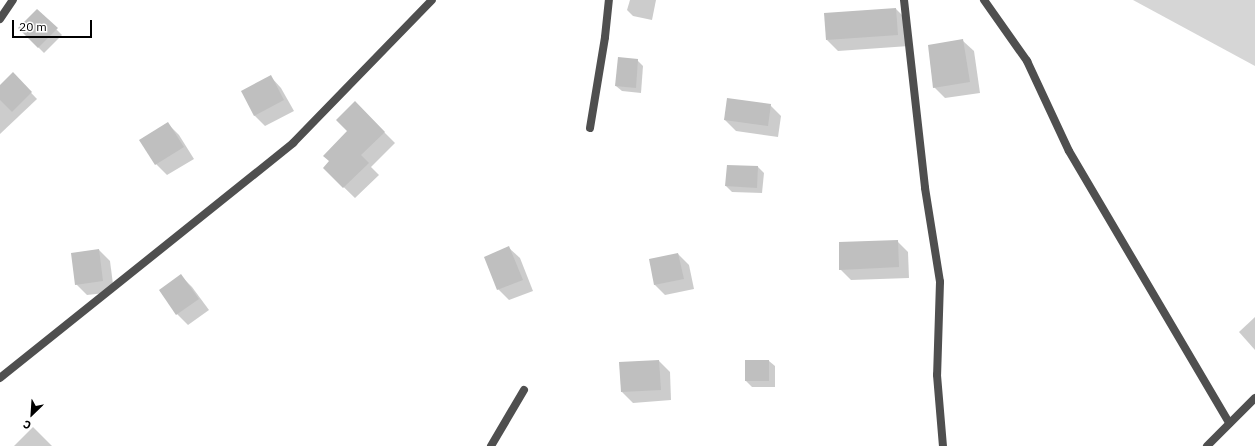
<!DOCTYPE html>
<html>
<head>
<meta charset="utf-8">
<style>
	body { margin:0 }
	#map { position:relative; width:1255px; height:446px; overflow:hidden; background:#fff; font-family:"IBM Plex Sans",sans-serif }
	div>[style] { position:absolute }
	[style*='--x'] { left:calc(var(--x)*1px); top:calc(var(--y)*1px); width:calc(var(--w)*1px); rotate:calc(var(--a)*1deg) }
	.green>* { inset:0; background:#d6d6d6 }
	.shadow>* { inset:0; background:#0003 }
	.building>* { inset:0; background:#bfbfbf }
	.street>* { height:8px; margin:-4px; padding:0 4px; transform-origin:4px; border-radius:4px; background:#4f4f4f }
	span { translate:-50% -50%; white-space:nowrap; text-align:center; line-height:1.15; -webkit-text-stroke:3.5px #fff; paint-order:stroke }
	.north { position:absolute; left:12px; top:394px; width:40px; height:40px; -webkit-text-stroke:3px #fff; paint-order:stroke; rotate:205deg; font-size:11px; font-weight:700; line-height:16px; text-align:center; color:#000 }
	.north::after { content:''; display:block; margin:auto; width:14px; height:18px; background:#000; clip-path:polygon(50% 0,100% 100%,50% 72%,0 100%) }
	.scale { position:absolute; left:12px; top:20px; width:80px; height:18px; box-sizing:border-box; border:2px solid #000; border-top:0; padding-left:5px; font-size:12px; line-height:14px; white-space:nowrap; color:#000; -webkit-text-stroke:3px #fff; paint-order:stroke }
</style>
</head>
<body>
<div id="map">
	<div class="green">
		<i style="clip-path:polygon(1133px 0,1255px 0,1255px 66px)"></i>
	</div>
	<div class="shadow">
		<i style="clip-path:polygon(630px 0,656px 0,652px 20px,633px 16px,627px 10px)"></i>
		<i style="clip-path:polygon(896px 9px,907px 20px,909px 46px,838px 51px,827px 40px)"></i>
		<i style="clip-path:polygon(37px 10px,62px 35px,44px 53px,19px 28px)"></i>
		<i style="clip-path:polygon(963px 41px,974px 51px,980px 93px,945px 98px,934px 87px)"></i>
		<i style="clip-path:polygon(637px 60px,643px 66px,641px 93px,622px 91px,616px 86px)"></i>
		<i style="clip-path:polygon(13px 74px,37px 99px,0 134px,0 86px)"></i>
		<i style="clip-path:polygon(271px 77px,281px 88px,294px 111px,265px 126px,254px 115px)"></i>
		<i style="clip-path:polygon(355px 103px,395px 143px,371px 167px,379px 175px,355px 198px,324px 168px,331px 162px,349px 131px)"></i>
		<i style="clip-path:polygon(770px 105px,781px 116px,778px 137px,736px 131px,725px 120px)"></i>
		<i style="clip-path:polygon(168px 124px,179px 135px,194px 159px,167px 175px,156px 164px,141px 140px)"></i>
		<i style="clip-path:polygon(728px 166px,758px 167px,764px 173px,762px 193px,732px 192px,726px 186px)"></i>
		<i style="clip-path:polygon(897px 241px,908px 252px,909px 278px,851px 280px,840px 269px)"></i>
		<i style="clip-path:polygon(509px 248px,520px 258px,533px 291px,509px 300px,498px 289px)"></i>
		<i style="clip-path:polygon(99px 250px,110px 261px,114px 292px,87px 295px,76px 284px)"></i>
		<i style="clip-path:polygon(678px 254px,689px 265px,694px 289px,665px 295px,654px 284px)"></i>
		<i style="clip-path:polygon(181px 276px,192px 287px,209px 310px,188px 325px,177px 314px,160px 291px)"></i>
		<i style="clip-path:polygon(1255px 317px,1255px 350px,1239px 332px)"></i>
		<i style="clip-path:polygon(659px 361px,670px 372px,671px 400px,633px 403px,622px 392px)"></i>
		<i style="clip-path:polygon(746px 361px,769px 361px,775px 366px,775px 387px,752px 387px,746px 381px)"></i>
		<i style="clip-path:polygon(33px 427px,52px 446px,14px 446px)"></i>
	</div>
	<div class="building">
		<i style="clip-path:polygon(896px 8px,898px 35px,826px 40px,824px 13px)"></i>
		<i style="clip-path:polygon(37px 9px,58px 28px,38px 48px,18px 28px)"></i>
		<i style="clip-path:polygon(963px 39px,970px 82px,933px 88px,928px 45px)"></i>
		<i style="clip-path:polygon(618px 57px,638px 59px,636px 88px,615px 86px)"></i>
		<i style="clip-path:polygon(13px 72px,32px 92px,12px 112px,0 100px,0 85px)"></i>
		<i style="clip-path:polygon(271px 75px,284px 100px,254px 116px,241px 91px)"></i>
		<i style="clip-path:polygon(727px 98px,771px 104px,768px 126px,724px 120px)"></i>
		<i style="clip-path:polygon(355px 101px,385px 132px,361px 155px,369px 163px,343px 188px,323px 168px,329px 161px,323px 156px,347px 131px,336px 120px)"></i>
		<i style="clip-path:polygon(168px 122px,184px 147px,155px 165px,139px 140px)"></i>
		<i style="clip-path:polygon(727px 165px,758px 166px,757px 188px,725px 186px)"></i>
		<i style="clip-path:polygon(898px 240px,899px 267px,839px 270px,839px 242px)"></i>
		<i style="clip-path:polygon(509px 246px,523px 280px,497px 290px,484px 257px)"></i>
		<i style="clip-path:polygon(99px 249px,103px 281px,75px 285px,71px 253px)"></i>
		<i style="clip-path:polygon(678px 253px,684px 279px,654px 285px,649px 259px)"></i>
		<i style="clip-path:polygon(181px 274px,199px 299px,176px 315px,159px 290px)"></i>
		<i style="clip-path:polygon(659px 360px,661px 390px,621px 392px,619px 362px)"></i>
		<i style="clip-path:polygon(745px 360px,769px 360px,769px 381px,745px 381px)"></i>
	</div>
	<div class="street">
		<i style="--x:904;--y:0;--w:189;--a:83.6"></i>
		<i style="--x:925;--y:188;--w:95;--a:80.9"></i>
		<i style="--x:940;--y:282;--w:93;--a:91.8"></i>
		<i style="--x:937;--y:375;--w:71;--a:85.2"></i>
		<i style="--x:984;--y:0;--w:75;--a:54.8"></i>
		<i style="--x:1027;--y:61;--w:99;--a:65"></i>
		<i style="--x:1069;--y:151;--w:316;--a:59.5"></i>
		<i style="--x:0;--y:19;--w:23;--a:-56"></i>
		<i style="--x:590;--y:128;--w:92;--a:-80.6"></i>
		<i style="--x:605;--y:37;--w:37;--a:-84"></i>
		<i style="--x:0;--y:378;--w:376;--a:-38.7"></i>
		<i style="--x:293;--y:143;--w:199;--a:-45.8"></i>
		<i style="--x:491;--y:446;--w:65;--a:-59.5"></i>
		<i style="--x:1207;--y:446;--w:68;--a:-45"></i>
	</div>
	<div class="north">С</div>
	<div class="scale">20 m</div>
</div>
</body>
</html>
